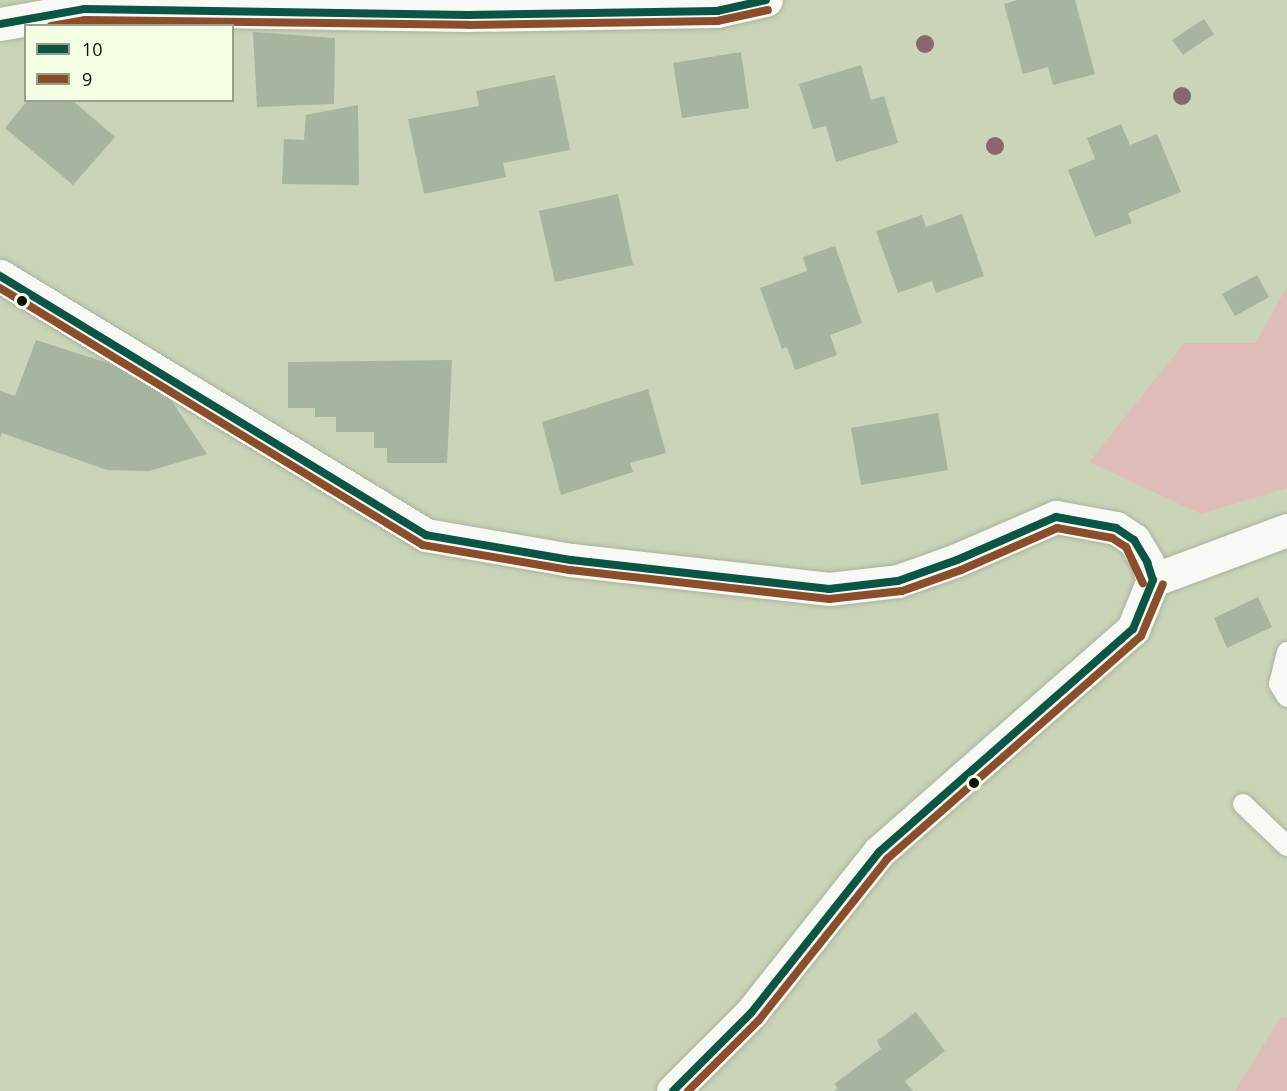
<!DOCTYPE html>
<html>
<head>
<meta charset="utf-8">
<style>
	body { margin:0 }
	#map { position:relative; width:1287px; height:1091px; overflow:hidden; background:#cad4b8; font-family:"Open Sans",sans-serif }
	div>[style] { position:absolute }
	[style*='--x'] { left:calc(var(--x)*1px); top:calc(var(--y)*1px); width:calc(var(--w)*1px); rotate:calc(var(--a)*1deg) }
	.green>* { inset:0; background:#dfbeba }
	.building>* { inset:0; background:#a7b49f }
	.roads { filter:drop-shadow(0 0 2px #aab29b) drop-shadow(0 0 2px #aab29b) }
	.service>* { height:20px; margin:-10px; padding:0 10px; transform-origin:10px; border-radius:10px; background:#f7f9f4 }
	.tertiary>* { height:33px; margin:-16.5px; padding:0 16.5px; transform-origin:16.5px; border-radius:16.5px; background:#f7f9f4 }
	.bus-1>* { height:8px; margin:-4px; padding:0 4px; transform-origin:4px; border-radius:4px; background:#0a5543 }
	.bus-2>* { height:8px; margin:-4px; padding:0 4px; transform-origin:4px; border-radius:4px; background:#8b4e2b }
	.trees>* { width:18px; height:18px; margin:-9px; border-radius:50%; background:#8c676a }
	.dots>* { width:16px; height:16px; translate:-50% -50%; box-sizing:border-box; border:3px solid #f4fee3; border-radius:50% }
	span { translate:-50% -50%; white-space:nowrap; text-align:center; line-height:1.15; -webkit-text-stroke:4.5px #f4fee3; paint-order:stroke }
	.legend { position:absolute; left:24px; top:24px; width:210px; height:78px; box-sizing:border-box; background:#f4fee3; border:2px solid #97a089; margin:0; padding:8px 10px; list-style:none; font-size:18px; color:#0c1201 }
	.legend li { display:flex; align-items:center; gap:12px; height:30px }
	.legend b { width:30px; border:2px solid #97a089 }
</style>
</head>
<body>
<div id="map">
	<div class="green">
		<i style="clip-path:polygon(1287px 287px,1287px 488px,1201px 514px,1089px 462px,1184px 343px,1255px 343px)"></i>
		<i style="clip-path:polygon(1281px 1016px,1287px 1017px,1287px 1091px,1235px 1091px)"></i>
	</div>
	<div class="building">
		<i style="clip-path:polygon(1017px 0,1075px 0,1095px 74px,1053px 85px,1048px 67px,1023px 74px,1004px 4px)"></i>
		<i style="clip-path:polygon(1204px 19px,1214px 34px,1183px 55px,1172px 40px)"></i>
		<i style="clip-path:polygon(253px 32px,335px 38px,334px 104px,257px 107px)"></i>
		<i style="clip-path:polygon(741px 52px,749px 108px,682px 118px,673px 63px)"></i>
		<i style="clip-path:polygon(861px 65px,871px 100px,884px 96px,898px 143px,836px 162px,826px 126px,813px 129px,799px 84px)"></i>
		<i style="clip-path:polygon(555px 75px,570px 150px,503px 163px,506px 177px,424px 194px,408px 119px,479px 106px,476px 91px)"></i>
		<i style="clip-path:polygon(28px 100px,72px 100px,115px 137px,73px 185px,5px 128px)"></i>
		<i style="clip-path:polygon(358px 105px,359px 185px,282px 184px,284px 139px,304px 140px,306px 115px)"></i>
		<i style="clip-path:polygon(1121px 124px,1130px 145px,1157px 134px,1181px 192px,1128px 213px,1132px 223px,1095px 237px,1068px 170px,1095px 159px,1087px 138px)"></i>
		<i style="clip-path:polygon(618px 194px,633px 265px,555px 282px,539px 211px)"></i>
		<i style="clip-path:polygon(962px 214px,984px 276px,936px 293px,932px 281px,898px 293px,876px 231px,922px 215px,926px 227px)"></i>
		<i style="clip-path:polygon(835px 246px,862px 323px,830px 335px,837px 355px,795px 370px,787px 347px,782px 349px,760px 288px,807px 271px,803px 257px)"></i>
		<i style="clip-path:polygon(1257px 275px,1269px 297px,1235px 316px,1222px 294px)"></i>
		<i style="clip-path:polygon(36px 340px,117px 366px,169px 397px,207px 454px,149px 471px,107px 470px,2px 433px,0 438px,0 391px,15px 396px)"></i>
		<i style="clip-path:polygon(452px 360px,447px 463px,387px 463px,387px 448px,374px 448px,374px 432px,336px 432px,336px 417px,315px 417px,315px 408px,288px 408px,288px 362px)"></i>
		<i style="clip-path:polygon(648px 389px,666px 453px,630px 463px,633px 472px,561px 495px,542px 422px)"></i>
		<i style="clip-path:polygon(938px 413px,948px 470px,861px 485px,851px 428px)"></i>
		<i style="clip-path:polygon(1258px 597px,1272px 627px,1227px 648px,1214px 618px)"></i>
		<i style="clip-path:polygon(916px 1012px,945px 1051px,905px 1081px,913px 1091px,834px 1091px,838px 1088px,834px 1084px,881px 1049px,877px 1041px)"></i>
	</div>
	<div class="roads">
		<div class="service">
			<i style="--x:1287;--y:652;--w:33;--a:104"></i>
			<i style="--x:1279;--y:684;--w:15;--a:58"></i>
			<i style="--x:1243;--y:804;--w:61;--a:43.7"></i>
		</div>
		<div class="tertiary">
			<i style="--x:0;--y:24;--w:85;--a:-10.1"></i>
			<i style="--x:84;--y:9;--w:384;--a:0.9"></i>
			<i style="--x:468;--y:15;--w:249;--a:-0.9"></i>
			<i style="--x:717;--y:11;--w:50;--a:-12.7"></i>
			<i style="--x:0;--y:276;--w:499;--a:31.3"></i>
			<i style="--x:426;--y:535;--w:147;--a:9.8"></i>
			<i style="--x:571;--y:560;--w:260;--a:6.4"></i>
			<i style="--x:829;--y:589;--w:69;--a:-6.6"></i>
			<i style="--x:898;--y:581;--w:63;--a:-19.6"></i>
			<i style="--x:957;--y:560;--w:108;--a:-23.5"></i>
			<i style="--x:1056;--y:517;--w:61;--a:10.4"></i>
			<i style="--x:1116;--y:528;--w:22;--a:34"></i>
			<i style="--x:1134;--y:540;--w:26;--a:59"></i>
			<i style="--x:1147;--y:562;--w:19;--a:72"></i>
			<i style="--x:1153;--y:580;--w:143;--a:-20.5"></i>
			<i style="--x:673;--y:1091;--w:110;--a:-45"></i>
			<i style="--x:751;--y:1013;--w:206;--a:-51.5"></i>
			<i style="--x:879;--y:852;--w:338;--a:-41.3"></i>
			<i style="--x:1133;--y:629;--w:53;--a:-67.8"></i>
		</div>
	</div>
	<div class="bus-1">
		<i style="--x:0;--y:24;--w:85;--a:-10.1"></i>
		<i style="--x:84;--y:9;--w:384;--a:0.9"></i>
		<i style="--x:468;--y:15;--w:249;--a:-0.9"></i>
		<i style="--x:717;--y:11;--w:50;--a:-12.7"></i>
		<i style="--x:0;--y:276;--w:499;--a:31.3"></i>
		<i style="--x:426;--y:535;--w:147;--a:9.8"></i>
		<i style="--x:571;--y:560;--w:260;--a:6.4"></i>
		<i style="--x:829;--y:589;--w:69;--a:-6.6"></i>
		<i style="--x:898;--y:581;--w:63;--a:-19.6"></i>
		<i style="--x:957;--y:560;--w:108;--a:-23.5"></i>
		<i style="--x:1056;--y:517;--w:61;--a:10.4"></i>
		<i style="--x:1116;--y:528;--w:22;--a:34"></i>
		<i style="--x:1134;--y:540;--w:26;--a:59"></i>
		<i style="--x:1147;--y:562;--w:19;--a:72"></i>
		<i style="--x:673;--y:1091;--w:110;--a:-45"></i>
		<i style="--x:751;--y:1013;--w:206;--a:-51.5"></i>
		<i style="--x:879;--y:852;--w:338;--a:-41.3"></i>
		<i style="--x:1133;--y:629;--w:53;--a:-67.8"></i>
	</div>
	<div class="bus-2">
		<i style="--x:51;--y:26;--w:35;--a:-10"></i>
		<i style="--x:85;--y:20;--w:383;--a:0.7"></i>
		<i style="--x:468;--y:25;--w:249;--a:-0.9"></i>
		<i style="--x:717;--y:21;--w:52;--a:-12.2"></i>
		<i style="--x:0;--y:288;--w:495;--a:31.3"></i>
		<i style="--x:423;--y:545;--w:149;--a:9.7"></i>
		<i style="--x:570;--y:570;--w:261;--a:6.4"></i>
		<i style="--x:829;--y:599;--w:73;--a:-6.3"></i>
		<i style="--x:902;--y:591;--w:63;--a:-19.6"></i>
		<i style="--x:961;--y:570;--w:105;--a:-23.6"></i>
		<i style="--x:1057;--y:528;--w:56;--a:10.3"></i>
		<i style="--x:1112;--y:538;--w:17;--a:33"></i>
		<i style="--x:1126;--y:547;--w:40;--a:65"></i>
		<i style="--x:688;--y:1091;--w:100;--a:-45"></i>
		<i style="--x:759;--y:1020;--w:206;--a:-51.5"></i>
		<i style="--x:887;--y:859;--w:338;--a:-41.3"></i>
		<i style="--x:1141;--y:636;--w:56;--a:-67.1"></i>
	</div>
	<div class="trees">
		<i style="left:925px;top:44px"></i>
		<i style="left:1182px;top:96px"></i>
		<i style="left:995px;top:146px"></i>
	</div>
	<div class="dots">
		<i style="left:22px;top:301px;background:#0c1201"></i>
		<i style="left:974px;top:783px;background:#0c1201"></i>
	</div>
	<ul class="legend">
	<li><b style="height:8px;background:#0a5543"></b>10</li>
	<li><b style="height:8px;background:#8b4e2b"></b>9</li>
	</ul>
</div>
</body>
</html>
